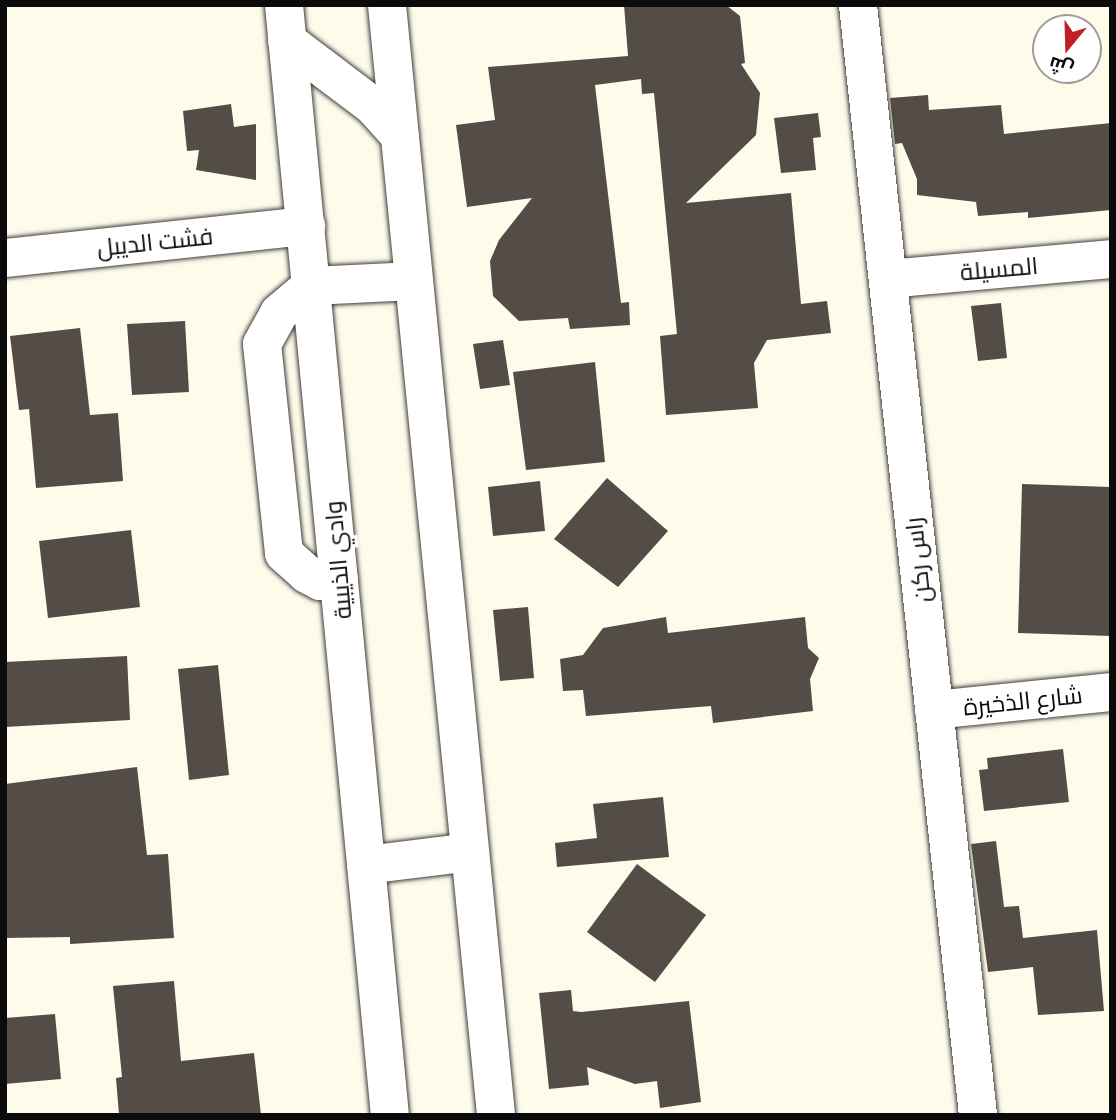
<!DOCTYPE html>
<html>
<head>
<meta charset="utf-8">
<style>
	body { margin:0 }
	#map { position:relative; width:1116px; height:1120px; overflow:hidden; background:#fffbea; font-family:Merriweather,Cairo,serif }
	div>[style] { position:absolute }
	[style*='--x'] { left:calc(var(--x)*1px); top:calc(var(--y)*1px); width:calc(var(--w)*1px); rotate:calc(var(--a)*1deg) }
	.building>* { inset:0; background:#544d47 }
	.roads { filter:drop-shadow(0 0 2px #3e3e3e) drop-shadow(0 0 2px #3e3e3e) }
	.minor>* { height:38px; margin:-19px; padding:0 19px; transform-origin:19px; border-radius:19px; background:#fff }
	span { translate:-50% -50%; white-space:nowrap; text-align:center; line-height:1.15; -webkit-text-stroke:7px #fff; paint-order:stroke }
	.street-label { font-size:24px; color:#0b0b0b }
	.frame { position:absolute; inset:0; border:7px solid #0b0b0b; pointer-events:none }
	.north { position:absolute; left:1032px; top:14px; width:70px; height:70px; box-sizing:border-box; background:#fff; border:2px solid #9d9d9d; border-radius:50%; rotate:199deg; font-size:19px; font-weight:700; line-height:28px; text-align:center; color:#0b0b0b }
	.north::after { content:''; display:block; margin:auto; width:24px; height:32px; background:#c01f23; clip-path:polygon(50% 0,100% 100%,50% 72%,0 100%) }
</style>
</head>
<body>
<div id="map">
	<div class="building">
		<i style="clip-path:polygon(624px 5px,726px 5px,740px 16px,745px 63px,741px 64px,760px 93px,756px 135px,686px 203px,791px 193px,801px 304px,827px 301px,831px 333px,767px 340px,754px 363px,758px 408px,666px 415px,660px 336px,677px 334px,654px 93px,642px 94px,641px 79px,595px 85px,621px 303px,629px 302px,630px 325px,570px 329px,568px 318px,519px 321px,493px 296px,490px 261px,499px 240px,532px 198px,467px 207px,456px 125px,495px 120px,488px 67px,628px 56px)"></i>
		<i style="clip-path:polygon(928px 95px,929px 110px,1001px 105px,1004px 134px,1111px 123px,1111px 210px,1028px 218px,1028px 212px,978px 216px,976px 202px,917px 195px,917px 179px,902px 143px,895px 144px,890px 98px)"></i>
		<i style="clip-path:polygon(231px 104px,234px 127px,256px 124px,256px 180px,196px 170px,199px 150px,187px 151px,183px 111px)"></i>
		<i style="clip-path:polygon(818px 113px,821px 137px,813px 138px,816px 170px,781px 173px,774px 118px)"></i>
		<i style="clip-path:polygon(1001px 303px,1007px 358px,978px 361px,971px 306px)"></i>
		<i style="clip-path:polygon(185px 321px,189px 392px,132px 395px,127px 324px)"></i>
		<i style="clip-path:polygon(80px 328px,90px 415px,118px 413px,123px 481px,36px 488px,29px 409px,19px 410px,10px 336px)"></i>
		<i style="clip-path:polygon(503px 340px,510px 385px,480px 389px,473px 344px)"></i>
		<i style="clip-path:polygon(595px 362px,605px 462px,526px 470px,513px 372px)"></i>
		<i style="clip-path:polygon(607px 478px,668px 531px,618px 587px,554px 539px)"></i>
		<i style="clip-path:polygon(540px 481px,545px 531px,493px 536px,488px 487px)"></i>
		<i style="clip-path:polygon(1022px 484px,1111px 487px,1111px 636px,1018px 633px)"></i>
		<i style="clip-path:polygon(131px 530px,140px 607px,48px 618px,39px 541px)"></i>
		<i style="clip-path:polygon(528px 607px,534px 678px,500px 681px,493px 610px)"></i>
		<i style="clip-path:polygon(666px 617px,668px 633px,805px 617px,808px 648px,819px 658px,810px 679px,813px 711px,713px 723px,711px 706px,586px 716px,583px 690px,563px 691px,560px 659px,583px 655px,603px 628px)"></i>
		<i style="clip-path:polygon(127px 656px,130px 720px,5px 727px,5px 662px)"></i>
		<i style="clip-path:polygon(218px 665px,229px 775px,189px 780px,178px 669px)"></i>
		<i style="clip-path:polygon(1063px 749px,1069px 802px,984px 811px,979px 770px,988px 769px,987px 758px)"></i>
		<i style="clip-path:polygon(137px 767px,147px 855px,168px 854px,174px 938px,70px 944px,70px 937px,5px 938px,5px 784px)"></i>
		<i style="clip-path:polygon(663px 797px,669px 857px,557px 867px,555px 843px,597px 838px,593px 804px)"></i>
		<i style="clip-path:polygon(996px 841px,1004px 907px,1019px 906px,1023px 938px,1097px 930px,1104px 1011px,1038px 1015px,1033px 967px,988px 972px,971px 844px)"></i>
		<i style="clip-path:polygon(637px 864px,706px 915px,655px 982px,587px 932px)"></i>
		<i style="clip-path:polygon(174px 981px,181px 1061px,254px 1053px,261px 1115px,119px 1115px,116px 1078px,122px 1077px,113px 986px)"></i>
		<i style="clip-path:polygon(571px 990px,573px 1011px,581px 1012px,689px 1001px,701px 1102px,660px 1108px,657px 1081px,635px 1084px,587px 1067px,589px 1085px,549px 1089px,539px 993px)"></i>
		<i style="clip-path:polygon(55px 1014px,61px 1079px,5px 1084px,5px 1018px)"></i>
	</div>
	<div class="roads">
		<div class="minor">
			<i style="--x:284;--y:5;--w:1115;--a:84.55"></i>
			<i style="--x:387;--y:5;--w:1115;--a:84.39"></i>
			<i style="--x:858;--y:5;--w:1116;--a:83.83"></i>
			<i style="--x:287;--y:41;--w:108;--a:37.1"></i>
			<i style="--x:373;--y:106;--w:40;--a:48"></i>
			<i style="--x:5;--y:258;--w:303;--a:-6.1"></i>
			<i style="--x:888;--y:279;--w:224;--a:-5.1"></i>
			<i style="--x:339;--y:579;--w:19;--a:174"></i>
			<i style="--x:320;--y:581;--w:15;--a:-152"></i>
			<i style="--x:307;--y:574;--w:31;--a:-138"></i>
			<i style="--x:284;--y:553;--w:210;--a:-96"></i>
			<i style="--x:262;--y:344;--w:35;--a:-61"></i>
			<i style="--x:279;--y:313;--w:42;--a:-40.2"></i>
			<i style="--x:311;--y:286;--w:103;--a:-2.8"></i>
			<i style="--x:934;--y:710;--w:178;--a:-5.8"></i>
			<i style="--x:366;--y:865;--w:105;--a:-7.1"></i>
		</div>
	</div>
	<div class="street-label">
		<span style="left:155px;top:242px;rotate:-6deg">فشت الديبل</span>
		<span style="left:999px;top:269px;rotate:-5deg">المسيلة</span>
		<span style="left:338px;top:560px;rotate:-95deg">وادي الذيبية</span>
		<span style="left:918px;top:560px;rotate:-96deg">راس ركن</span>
		<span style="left:1023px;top:701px;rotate:-6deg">شارع الذخيرة</span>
	</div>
	<div class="frame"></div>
	<div class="north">ش</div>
</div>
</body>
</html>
